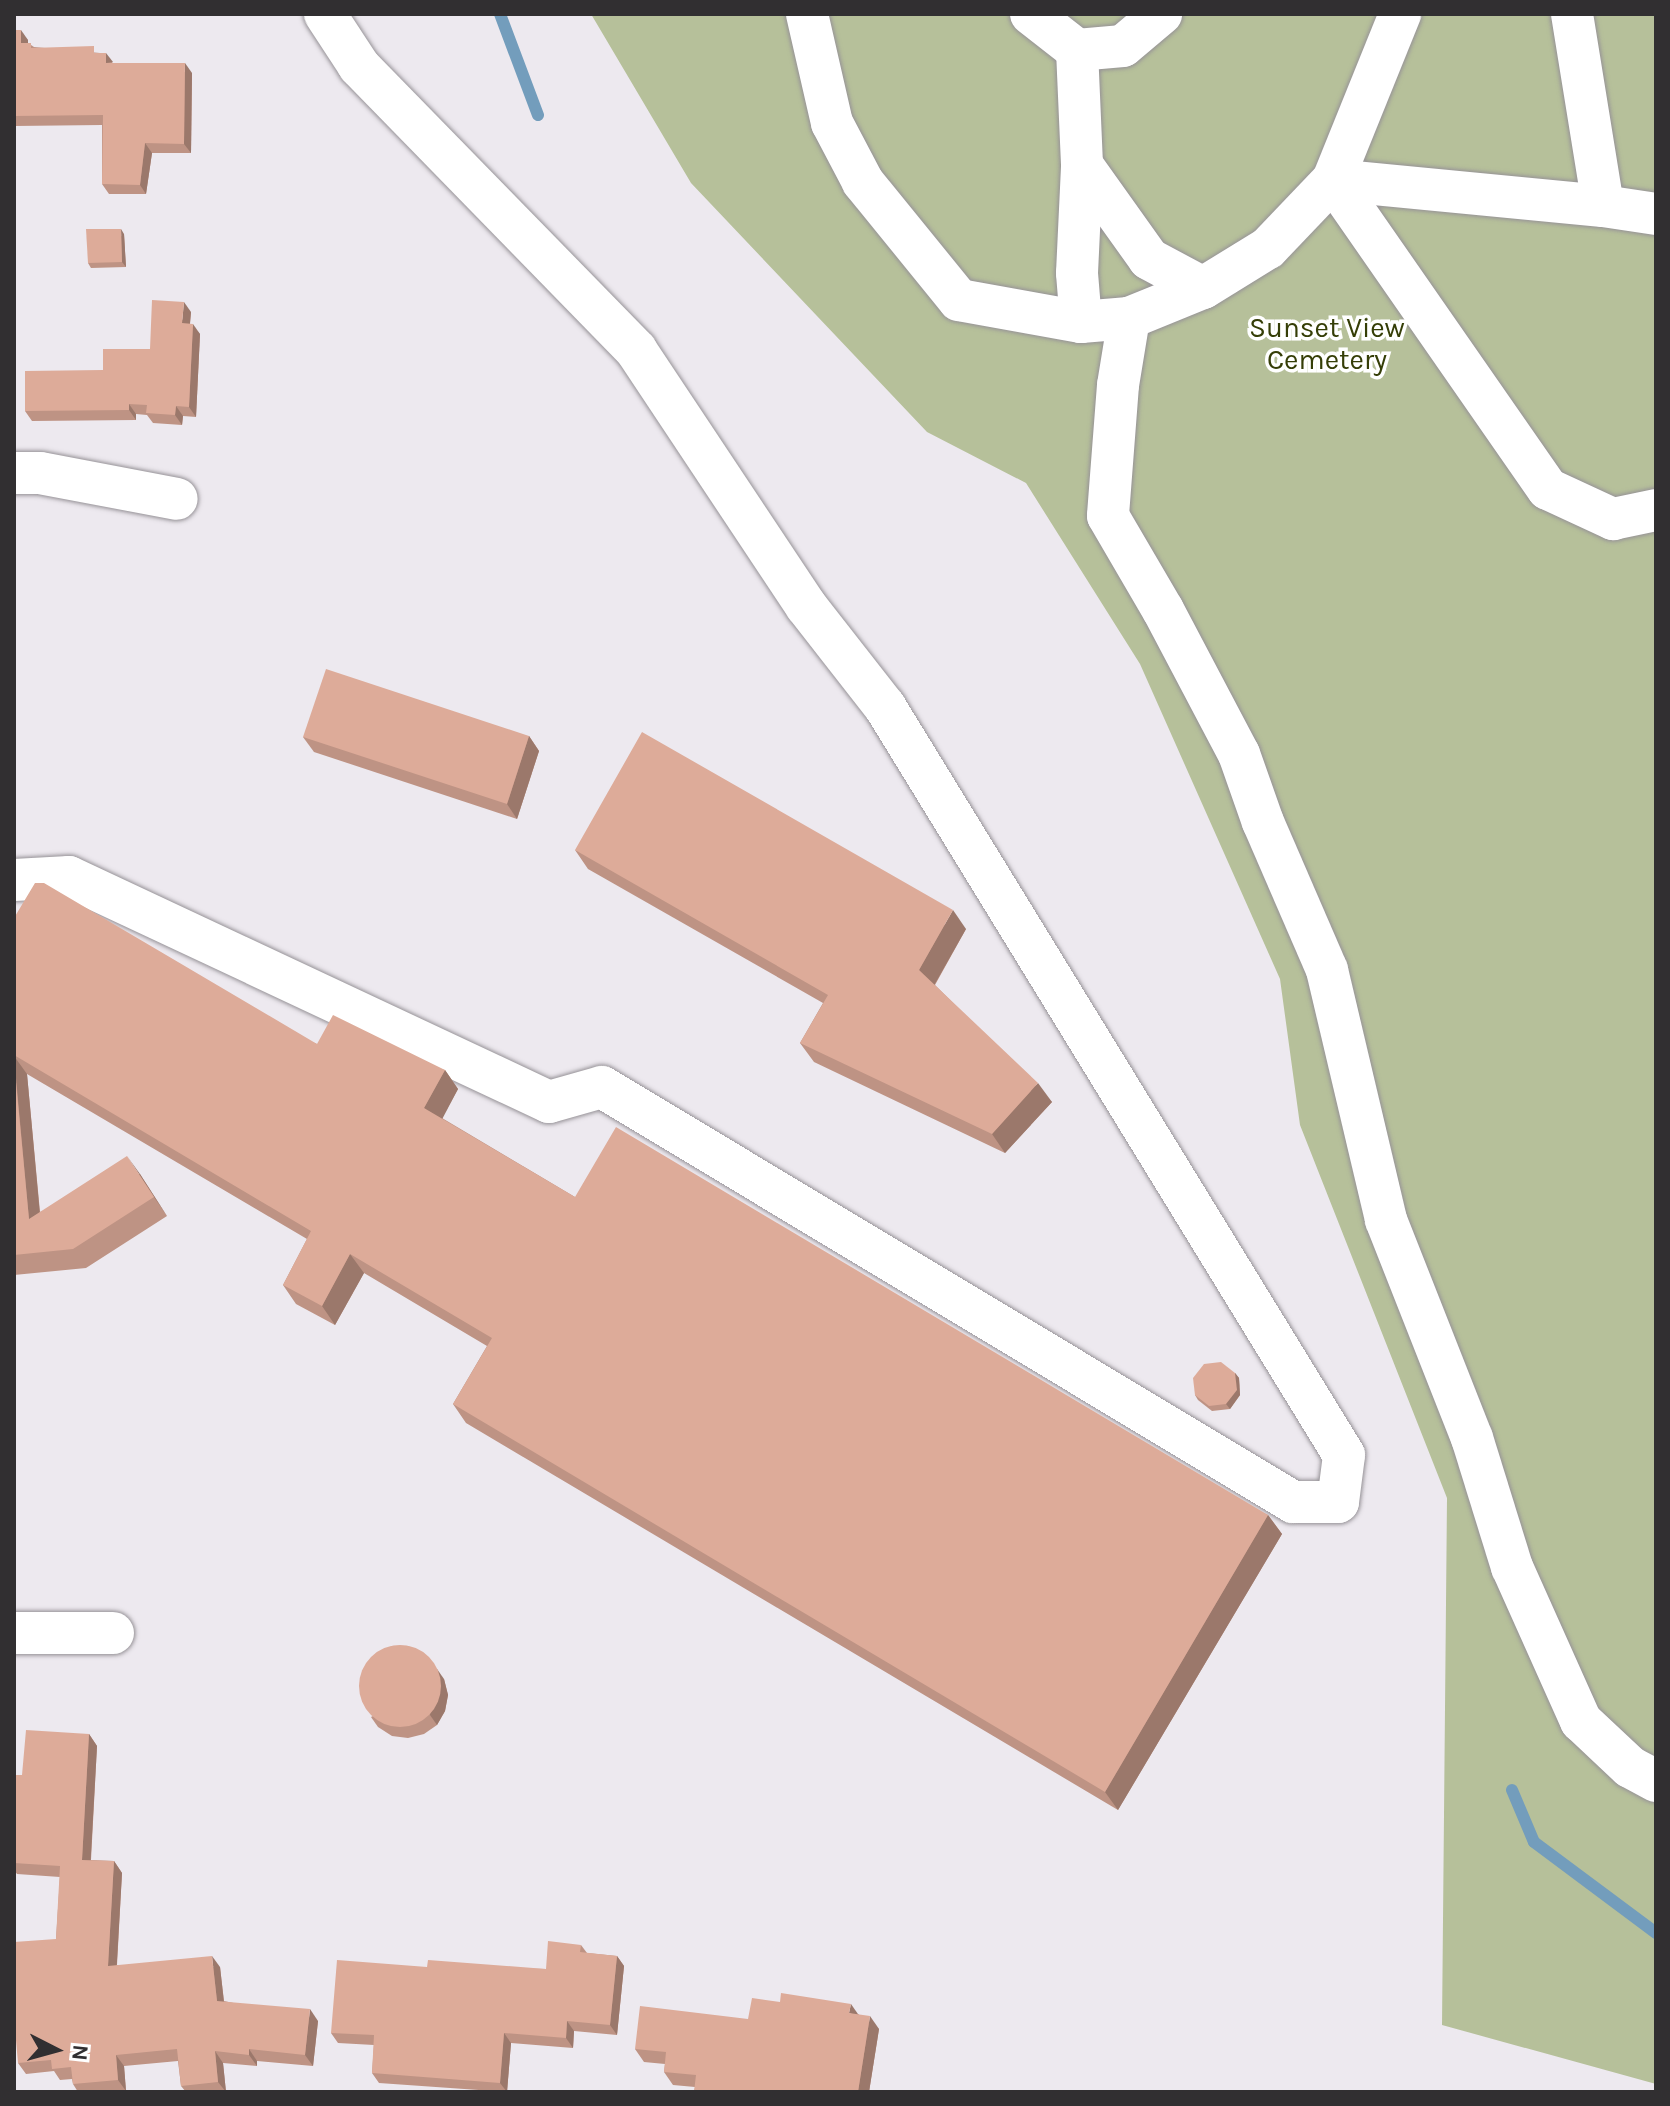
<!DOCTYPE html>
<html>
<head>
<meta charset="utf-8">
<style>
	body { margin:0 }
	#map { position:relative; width:1670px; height:2106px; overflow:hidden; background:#ede9ef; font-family:Karla,sans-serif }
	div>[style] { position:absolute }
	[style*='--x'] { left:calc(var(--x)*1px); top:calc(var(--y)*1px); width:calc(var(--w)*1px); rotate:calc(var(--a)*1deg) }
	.green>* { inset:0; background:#b6c09a }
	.stream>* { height:12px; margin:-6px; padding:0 6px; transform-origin:6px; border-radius:6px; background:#739dbc }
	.roads { filter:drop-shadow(0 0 2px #969297) drop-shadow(0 0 2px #969297) }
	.minor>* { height:42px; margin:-21px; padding:0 21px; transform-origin:21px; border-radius:21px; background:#fff }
	.wall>* { inset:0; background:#be9384 }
	.shaded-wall>* { inset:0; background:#9b786b }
	.building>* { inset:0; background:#ddab99 }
	.round { border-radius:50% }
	span { translate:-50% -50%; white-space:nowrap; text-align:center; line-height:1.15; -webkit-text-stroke:7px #fff; paint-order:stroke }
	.park-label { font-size:28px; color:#353e07 }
	.frame { position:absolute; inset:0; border:16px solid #312f31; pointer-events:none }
	.north { position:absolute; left:16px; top:2010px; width:80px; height:80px; -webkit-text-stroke:6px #fff; paint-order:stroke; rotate:96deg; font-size:22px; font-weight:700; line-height:32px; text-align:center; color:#312f31 }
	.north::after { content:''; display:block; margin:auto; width:28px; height:36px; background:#312f31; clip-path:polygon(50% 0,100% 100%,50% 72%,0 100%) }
</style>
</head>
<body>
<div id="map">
	<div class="green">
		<i style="clip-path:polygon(591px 14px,1656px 14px,1656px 2084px,1442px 2025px,1447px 1498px,1300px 1125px,1280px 979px,1140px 664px,1026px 483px,927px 432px,691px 183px)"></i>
	</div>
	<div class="stream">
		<i style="--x:500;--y:14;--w:108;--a:69.4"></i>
		<i style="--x:1512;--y:1790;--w:56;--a:67.1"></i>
		<i style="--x:1534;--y:1842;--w:152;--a:36.7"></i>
	</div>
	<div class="roads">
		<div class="minor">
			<i style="--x:807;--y:14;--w:112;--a:77.1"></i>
			<i style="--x:832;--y:123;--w:67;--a:62.3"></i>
			<i style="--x:863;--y:182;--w:152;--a:50.9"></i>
			<i style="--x:959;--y:300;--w:124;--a:10.2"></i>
			<i style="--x:1081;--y:322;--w:48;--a:-4.8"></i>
			<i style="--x:1129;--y:318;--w:80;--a:-22.1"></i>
			<i style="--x:1203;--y:288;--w:76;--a:-31.6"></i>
			<i style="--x:1268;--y:248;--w:94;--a:-46.3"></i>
			<i style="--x:1333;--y:180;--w:179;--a:-68"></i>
			<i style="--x:1031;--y:14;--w:58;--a:38"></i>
			<i style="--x:1077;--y:50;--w:46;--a:-5"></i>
			<i style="--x:1123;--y:46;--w:50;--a:-40.1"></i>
			<i style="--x:1572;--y:14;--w:194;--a:80.8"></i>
			<i style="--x:1603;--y:206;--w:54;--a:8.6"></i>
			<i style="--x:1077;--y:50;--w:115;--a:87.5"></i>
			<i style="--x:1082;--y:165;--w:115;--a:54.5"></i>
			<i style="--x:1149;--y:259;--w:61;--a:28.2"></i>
			<i style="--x:1333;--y:180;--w:376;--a:55.2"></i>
			<i style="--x:1548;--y:489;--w:72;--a:24.8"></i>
			<i style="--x:1613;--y:519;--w:44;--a:-11.8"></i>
			<i style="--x:1333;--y:180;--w:271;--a:5.5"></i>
			<i style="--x:1129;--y:318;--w:68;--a:99.3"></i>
			<i style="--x:1118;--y:385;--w:131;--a:94.4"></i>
			<i style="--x:1108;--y:516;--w:109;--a:59.7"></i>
			<i style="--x:1163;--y:610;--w:163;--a:62.2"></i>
			<i style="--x:1239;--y:754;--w:72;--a:70.6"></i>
			<i style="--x:1263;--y:822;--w:161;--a:66.6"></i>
			<i style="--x:1327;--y:970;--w:257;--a:76.7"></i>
			<i style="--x:1386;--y:1220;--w:234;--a:68.5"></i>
			<i style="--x:1472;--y:1438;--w:135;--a:72.8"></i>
			<i style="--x:1512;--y:1567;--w:169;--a:65.9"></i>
			<i style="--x:1581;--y:1721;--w:67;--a:43.2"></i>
			<i style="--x:1630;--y:1767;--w:30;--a:28"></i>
			<i style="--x:1081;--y:322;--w:49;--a:-94.7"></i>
			<i style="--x:1077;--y:273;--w:108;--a:-87.3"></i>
			<i style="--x:14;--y:473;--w:26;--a:0"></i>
			<i style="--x:40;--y:473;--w:139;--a:10.7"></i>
			<i style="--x:14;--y:880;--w:55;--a:-3.1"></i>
			<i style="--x:69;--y:877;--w:530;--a:25.11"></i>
			<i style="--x:549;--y:1102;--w:55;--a:-15.8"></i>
			<i style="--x:602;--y:1087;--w:806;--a:30.99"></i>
			<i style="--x:1293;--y:1502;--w:45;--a:0"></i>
			<i style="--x:1338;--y:1502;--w:47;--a:-82.7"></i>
			<i style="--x:1344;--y:1455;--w:878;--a:-121.53"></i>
			<i style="--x:885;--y:707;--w:128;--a:-128"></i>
			<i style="--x:806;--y:606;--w:307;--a:-123.6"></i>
			<i style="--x:636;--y:350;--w:397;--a:-134.3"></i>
			<i style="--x:359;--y:66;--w:62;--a:-123.2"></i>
			<i style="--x:14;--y:1633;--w:99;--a:0"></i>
		</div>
	</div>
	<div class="wall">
		<i style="clip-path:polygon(14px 30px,28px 40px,28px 43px,34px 47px,100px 53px,113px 63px,192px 73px,191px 153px,152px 153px,146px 194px,109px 194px,102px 184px,102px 125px,14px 126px)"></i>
		<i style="clip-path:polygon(124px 234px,126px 267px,91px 268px,88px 263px)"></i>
		<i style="clip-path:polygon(191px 312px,190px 324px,200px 334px,196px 417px,183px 416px,182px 425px,153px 423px,147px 415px,136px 414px,136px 420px,32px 421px,25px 411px,103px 370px,150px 349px)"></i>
		<i style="clip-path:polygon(529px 736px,539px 751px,517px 819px,314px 752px,303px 737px)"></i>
		<i style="clip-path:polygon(575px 850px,966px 929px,935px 985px,1052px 1102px,1005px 1153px,814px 1062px,800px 1043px,823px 1003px,588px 869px)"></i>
		<i style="clip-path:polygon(14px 918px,317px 1044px,445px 1070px,458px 1089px,442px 1118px,575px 1197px,1268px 1515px,1282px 1534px,1118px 1810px,466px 1423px,453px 1404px,487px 1346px,364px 1273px,335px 1325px,296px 1304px,283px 1285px,307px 1239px,27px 1074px,40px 1212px,140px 1174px,167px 1216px,86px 1268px,14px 1275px)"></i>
		<i style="clip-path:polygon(1235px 1373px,1239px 1378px,1240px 1395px,1230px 1409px,1212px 1411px,1198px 1400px,1195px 1395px)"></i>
		<i style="clip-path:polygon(444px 1679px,448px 1695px,445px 1711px,437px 1725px,424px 1734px,408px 1738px,392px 1736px,378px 1727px,371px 1717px)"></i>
		<i style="clip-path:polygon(89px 1734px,97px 1746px,91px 1860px,114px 1861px,122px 1873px,117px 1965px,220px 1967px,224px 2001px,318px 2021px,313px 2066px,257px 2061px,257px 2066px,223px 2063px,226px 2092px,186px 2092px,181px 2086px,178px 2061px,124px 2066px,126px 2091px,78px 2092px,73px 2084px,72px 2079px,60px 2080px,54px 2071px,26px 2074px,18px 2063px,56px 1939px,60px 1877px,17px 1874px,14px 1870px,14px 1775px,22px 1775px)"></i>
		<i style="clip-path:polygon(581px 1945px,587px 1953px,617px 1956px,624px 1966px,617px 2035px,574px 2031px,573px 2048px,511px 2043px,507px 2092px,379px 2083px,372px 2073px,374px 2045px,338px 2043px,331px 2033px,427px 1967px,546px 1969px)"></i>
		<i style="clip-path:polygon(858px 2014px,879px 2029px,869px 2092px,694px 2092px,695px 2087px,673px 2085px,664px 2072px,665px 2064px,644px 2062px,635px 2049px,748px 2019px)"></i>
	</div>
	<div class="shaded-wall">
		<i style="clip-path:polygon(21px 30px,28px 40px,28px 53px,21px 43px)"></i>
		<i style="clip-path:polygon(106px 53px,113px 62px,106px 63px)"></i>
		<i style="clip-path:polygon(185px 63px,192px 73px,191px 153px,184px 144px)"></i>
		<i style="clip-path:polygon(145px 143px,152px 153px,146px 194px,140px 185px)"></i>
		<i style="clip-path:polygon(121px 229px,124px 234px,126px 267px,122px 262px)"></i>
		<i style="clip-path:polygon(184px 302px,191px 312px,189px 333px,182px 323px)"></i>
		<i style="clip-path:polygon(193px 324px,200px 334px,196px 417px,189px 407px)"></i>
		<i style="clip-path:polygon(129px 404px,136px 414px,136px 420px,129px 410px)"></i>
		<i style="clip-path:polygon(176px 406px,183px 416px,182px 425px,175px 415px)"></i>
		<i style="clip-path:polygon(529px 736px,539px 751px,517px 819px,507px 804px)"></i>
		<i style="clip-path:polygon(953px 910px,966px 929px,932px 989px,919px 970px)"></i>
		<i style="clip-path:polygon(14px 1056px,27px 1074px,42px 1237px,29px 1219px)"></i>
		<i style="clip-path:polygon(445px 1070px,458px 1089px,438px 1127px,424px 1108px)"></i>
		<i style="clip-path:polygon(1038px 1083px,1052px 1102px,1005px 1153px,992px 1134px)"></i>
		<i style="clip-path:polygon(127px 1156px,140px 1174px,167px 1216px,154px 1197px)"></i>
		<i style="clip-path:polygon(350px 1254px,364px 1273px,335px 1325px,322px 1306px)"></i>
		<i style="clip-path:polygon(1235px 1373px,1239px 1378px,1240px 1395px,1230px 1409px,1226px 1404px)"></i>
		<i style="clip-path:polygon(1268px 1515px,1282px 1534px,1118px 1810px,1105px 1792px)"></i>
		<i style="clip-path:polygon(437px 1669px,444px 1679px,448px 1695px,445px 1711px,437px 1725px,430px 1715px)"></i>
		<i style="clip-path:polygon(89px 1734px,97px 1746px,90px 1871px,82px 1860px)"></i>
		<i style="clip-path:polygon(114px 1861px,122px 1873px,116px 1978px,108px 1966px)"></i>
		<i style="clip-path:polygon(212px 1956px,220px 1967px,225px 2012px,217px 2001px)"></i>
		<i style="clip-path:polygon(617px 1956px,624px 1966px,617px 2035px,610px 2025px)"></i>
		<i style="clip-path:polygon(851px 2004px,860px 2017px,849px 2013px)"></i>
		<i style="clip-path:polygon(310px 2009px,318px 2021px,313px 2066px,305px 2055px)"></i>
		<i style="clip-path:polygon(870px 2016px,879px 2029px,869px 2092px,858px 2092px)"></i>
		<i style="clip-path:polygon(567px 2021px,574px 2031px,573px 2048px,566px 2038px)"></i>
		<i style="clip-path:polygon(504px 2033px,511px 2043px,507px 2092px,500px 2083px)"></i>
		<i style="clip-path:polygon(249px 2049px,257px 2061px,257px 2066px,249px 2055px)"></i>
		<i style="clip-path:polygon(215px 2051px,223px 2063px,226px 2092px,218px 2082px)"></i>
		<i style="clip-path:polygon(116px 2055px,124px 2066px,126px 2091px,118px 2080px)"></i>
	</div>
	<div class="building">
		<i style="clip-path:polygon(14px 30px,21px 30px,21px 43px,31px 43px,31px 48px,94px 46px,94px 53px,106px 53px,106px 63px,185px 63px,184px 144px,145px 143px,140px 185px,102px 184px,103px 115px,14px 116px)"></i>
		<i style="clip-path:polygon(86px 229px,121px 229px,122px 262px,88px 263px)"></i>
		<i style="clip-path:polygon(152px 300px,184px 302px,182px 323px,193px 324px,189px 407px,176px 406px,175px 415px,146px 413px,147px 405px,129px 404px,129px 410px,25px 411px,25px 371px,103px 370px,103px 349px,150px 349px)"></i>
		<i style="clip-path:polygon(326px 669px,529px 736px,507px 804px,303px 737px)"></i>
		<i style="clip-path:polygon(642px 732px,953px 910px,919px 970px,1038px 1083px,992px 1134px,800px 1043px,828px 995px,575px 850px)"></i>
		<i style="clip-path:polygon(35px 883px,44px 883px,317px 1044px,333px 1015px,445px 1070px,424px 1108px,575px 1197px,616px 1127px,1268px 1515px,1105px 1792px,453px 1404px,492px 1338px,350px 1254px,322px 1306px,283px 1285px,311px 1231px,14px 1055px,14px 918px)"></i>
		<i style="clip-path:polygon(14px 1061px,29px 1219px,127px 1156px,154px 1197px,73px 1249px,14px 1255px)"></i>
		<i style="clip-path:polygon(1221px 1362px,1235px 1373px,1237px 1390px,1226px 1404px,1209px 1406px,1195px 1395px,1193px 1378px,1204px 1364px)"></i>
		<i class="round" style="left:359px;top:1645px;width:82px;height:82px"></i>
		<i style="clip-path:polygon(26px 1730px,89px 1734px,82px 1860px,114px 1861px,108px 1966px,212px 1956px,217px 2001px,310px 2009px,305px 2055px,249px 2049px,249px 2055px,215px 2051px,218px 2082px,181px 2086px,177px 2049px,116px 2055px,118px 2080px,73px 2084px,71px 2067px,52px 2069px,51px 2060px,18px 2063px,14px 2018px,14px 1942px,56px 1939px,60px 1866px,14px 1863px,14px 1775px,22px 1775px)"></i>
		<i style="clip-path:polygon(548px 1941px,581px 1945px,580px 1952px,617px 1956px,610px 2025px,567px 2021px,566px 2038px,504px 2033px,500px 2083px,372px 2073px,374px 2035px,331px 2033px,337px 1960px,427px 1967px,428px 1960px,546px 1969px)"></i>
		<i style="clip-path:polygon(781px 1993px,851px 2004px,849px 2013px,870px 2016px,858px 2092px,694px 2092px,696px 2075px,664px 2072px,666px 2052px,635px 2049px,640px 2006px,748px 2019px,752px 1998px,780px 2002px)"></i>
	</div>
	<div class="park-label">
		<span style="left:1327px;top:344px">Sunset View<br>Cemetery</span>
	</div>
	<div class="frame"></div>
	<div class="north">N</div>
</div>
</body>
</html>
